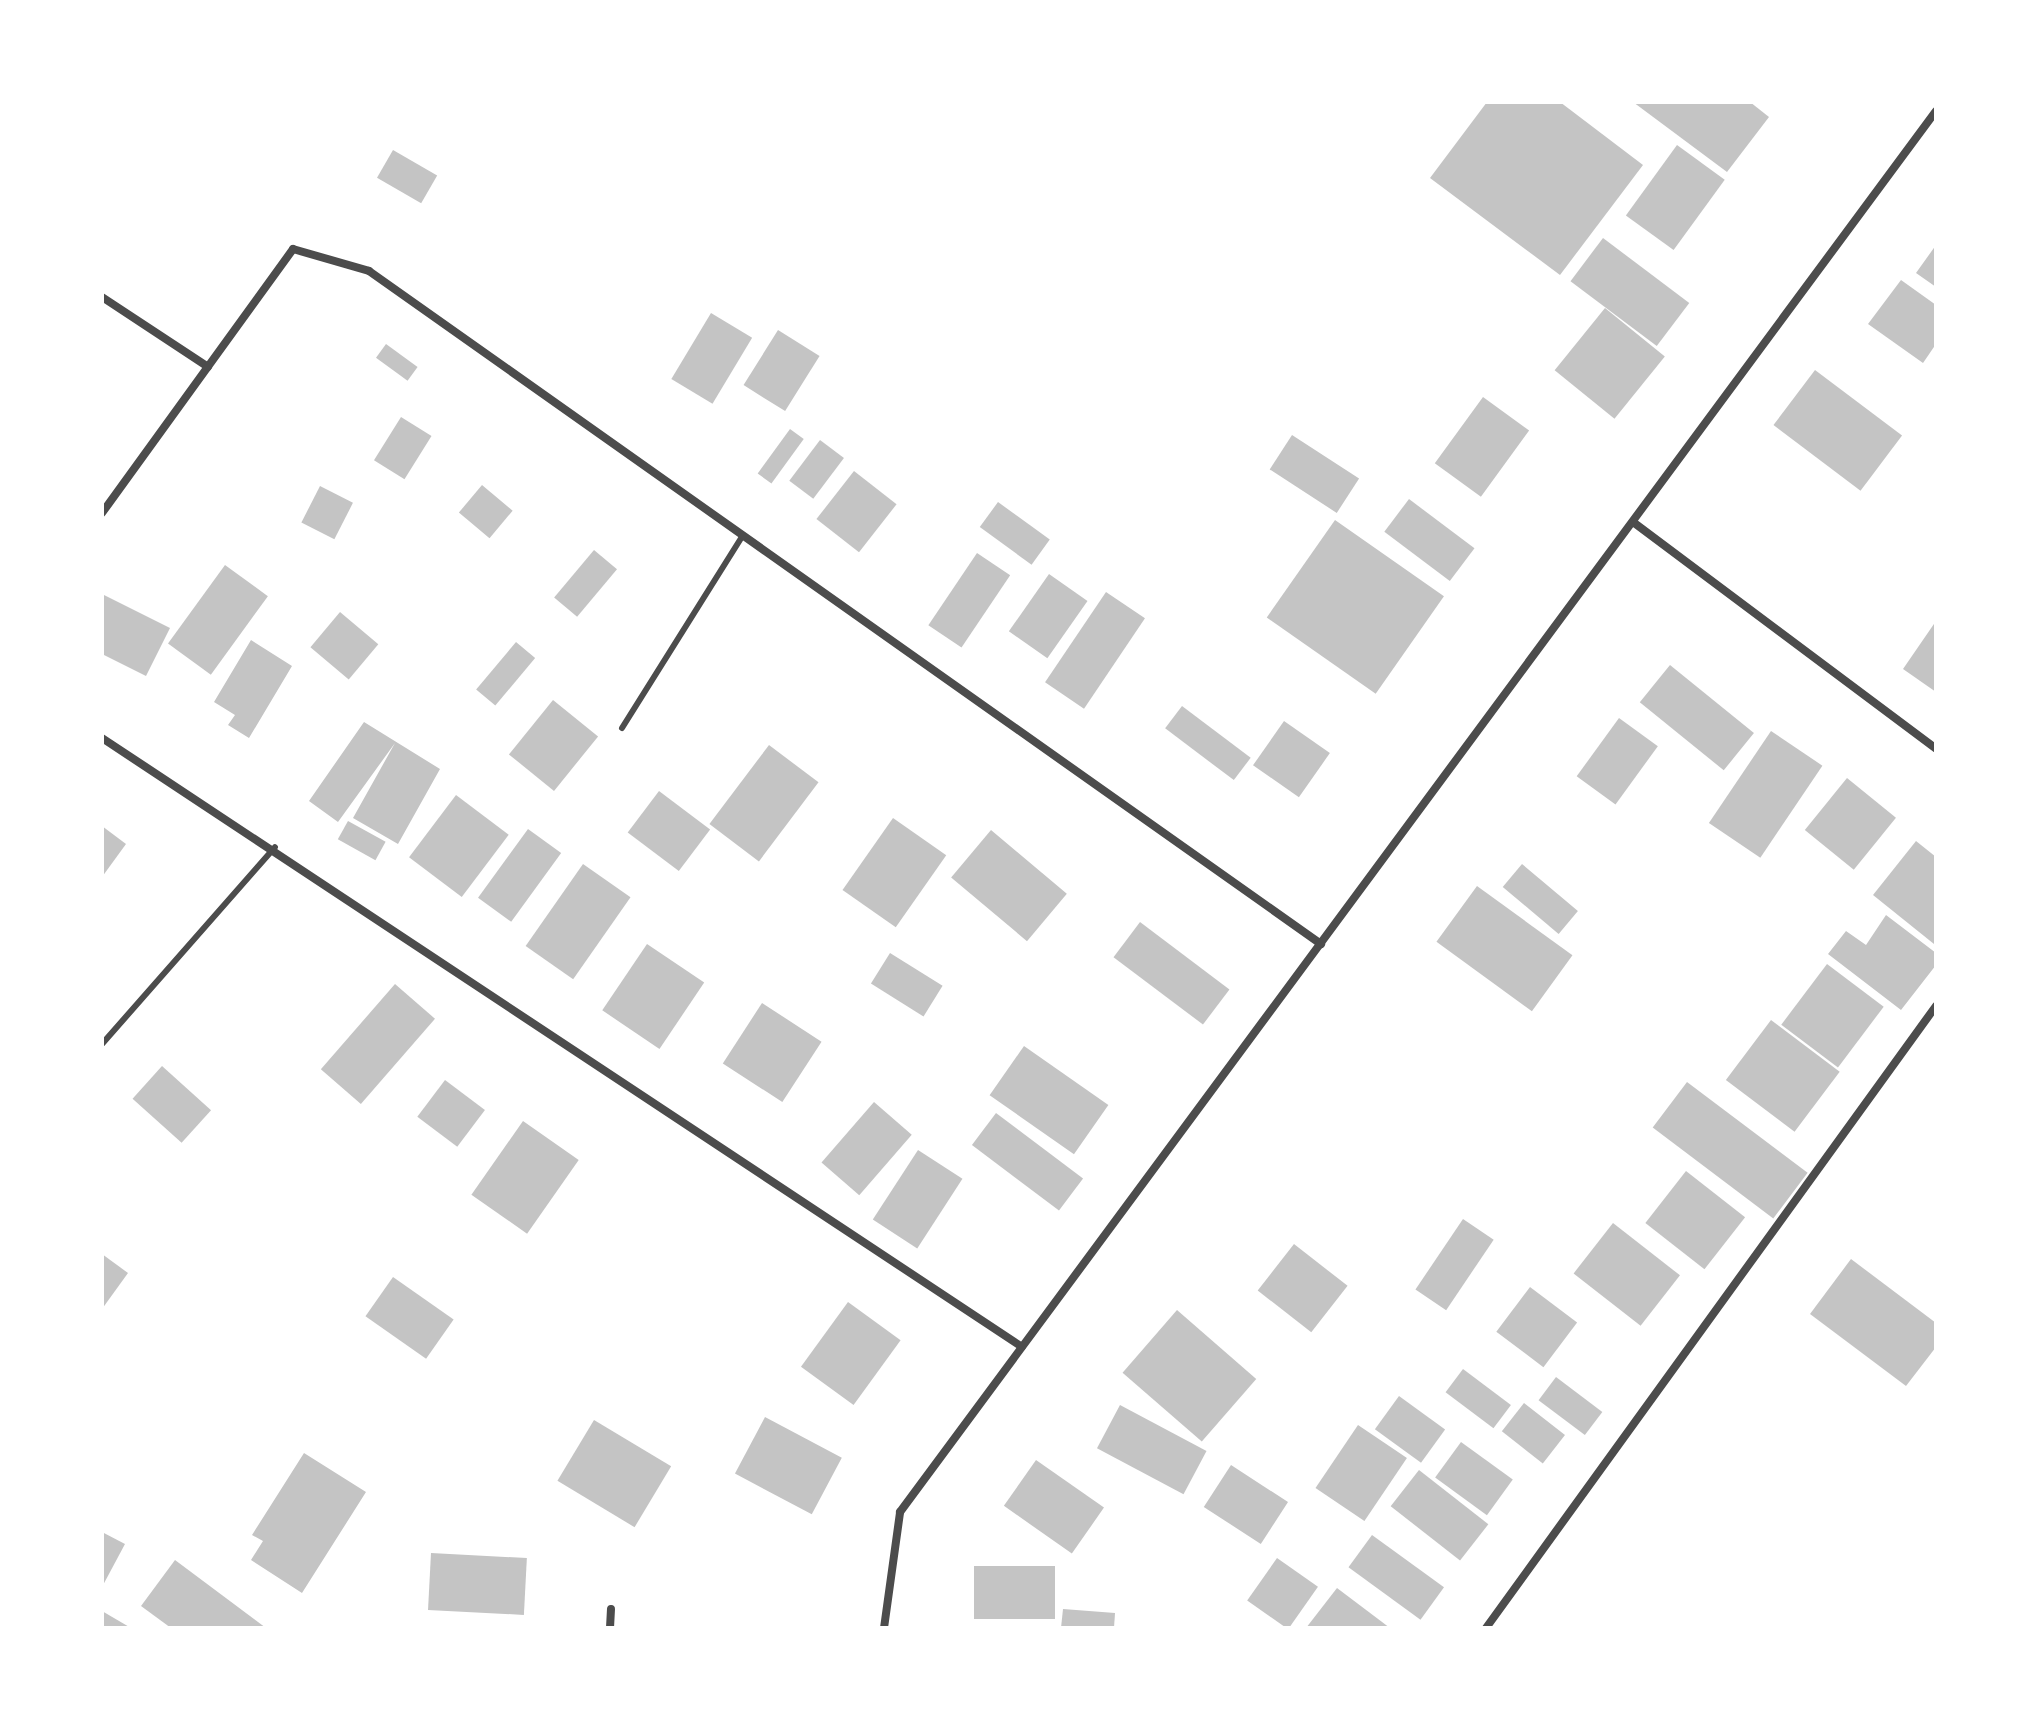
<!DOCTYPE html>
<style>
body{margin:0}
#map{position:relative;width:2038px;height:1730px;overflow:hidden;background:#fff;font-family:"PT Sans",sans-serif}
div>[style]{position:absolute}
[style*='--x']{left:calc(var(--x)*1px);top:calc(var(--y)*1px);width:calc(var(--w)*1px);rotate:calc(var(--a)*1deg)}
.building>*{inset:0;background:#c4c4c4;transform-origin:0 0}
.service>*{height:6px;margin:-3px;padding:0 3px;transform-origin:3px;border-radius:3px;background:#4c4c4c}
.minor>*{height:8px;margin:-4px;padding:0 4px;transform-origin:4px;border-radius:4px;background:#4c4c4c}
span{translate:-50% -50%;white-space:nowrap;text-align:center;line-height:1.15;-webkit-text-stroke:6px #fff;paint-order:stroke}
.frame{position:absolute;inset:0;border:104px solid #fff;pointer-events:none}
</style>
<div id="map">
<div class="building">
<i style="clip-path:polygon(1487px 102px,1560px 102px,1643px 165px,1560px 275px,1430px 178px)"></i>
<i style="clip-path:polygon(1633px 102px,1750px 102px,1769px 117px,1727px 172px)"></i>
<i style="left:1677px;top:145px;width:59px;height:87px;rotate:36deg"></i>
<i style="left:393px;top:150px;width:51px;height:32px;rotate:30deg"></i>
<i style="left:1603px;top:238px;width:108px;height:54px;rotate:37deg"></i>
<i style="clip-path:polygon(1936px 245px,1936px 287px,1916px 273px)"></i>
<i style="clip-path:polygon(1901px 280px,1936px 305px,1936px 344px,1923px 363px,1868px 324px)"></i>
<i style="left:1605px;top:308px;width:77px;height:80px;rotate:39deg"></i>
<i style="left:711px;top:313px;width:48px;height:77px;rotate:31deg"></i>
<i style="left:778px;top:330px;width:49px;height:65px;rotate:32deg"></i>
<i style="left:386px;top:344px;width:39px;height:17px;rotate:36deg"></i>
<i style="left:1815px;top:370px;width:109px;height:69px;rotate:37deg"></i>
<i style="left:1483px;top:397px;width:57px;height:82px;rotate:36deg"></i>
<i style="left:401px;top:417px;width:36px;height:51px;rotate:32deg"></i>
<i style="left:790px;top:429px;width:17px;height:55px;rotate:36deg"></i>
<i style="left:1292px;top:435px;width:80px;height:41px;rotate:33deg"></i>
<i style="left:820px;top:440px;width:30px;height:51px;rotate:37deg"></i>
<i style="left:854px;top:471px;width:54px;height:61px;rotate:38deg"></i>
<i style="left:482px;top:485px;width:40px;height:36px;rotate:40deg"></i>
<i style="left:320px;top:486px;width:37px;height:41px;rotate:27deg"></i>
<i style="left:1409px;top:499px;width:82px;height:41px;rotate:37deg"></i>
<i style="left:998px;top:502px;width:64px;height:31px;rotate:36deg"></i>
<i style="left:1335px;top:520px;width:133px;height:119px;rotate:35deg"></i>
<i style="left:594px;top:550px;width:30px;height:62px;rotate:40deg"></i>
<i style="left:977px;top:553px;width:40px;height:87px;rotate:34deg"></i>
<i style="left:225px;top:565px;width:53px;height:97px;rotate:36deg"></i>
<i style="left:1049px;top:574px;width:47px;height:70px;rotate:35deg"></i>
<i style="left:1106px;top:592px;width:47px;height:109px;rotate:34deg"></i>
<i style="clip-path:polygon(102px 594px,170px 628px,146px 676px,102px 654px)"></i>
<i style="left:340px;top:612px;width:50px;height:46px;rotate:40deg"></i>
<i style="clip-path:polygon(1936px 621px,1936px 692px,1903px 669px)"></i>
<i style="clip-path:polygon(251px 640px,292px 666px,249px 738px,228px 725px,235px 715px,214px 702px)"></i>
<i style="left:516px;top:642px;width:25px;height:62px;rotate:40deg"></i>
<i style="left:1670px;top:665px;width:108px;height:48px;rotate:39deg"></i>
<i style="left:553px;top:700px;width:58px;height:70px;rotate:39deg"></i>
<i style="left:1182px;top:706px;width:86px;height:28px;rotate:37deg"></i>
<i style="left:1619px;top:718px;width:48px;height:72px;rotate:36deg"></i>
<i style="left:1284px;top:721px;width:56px;height:54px;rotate:35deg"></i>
<i style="clip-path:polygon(364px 722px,440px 769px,398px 844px,353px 818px,395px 743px,338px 822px,309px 801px)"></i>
<i style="left:1771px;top:731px;width:62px;height:111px;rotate:34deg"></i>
<i style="left:769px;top:745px;width:62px;height:99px;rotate:37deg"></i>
<i style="left:1847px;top:778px;width:63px;height:67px;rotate:39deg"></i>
<i style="left:659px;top:791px;width:64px;height:52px;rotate:37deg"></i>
<i style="left:456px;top:795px;width:66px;height:78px;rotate:37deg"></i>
<i style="left:893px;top:818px;width:65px;height:88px;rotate:35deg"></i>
<i style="left:348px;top:821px;width:43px;height:21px;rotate:29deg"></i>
<i style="clip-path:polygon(102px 826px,126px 844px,102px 877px)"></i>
<i style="left:528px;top:829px;width:41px;height:85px;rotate:36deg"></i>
<i style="left:991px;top:830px;width:99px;height:62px;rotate:40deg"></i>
<i style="clip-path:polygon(1916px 841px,1936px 857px,1934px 944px,1873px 895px)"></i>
<i style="left:583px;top:864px;width:58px;height:100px;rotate:35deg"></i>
<i style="left:1522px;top:864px;width:73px;height:30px;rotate:40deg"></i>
<i style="left:1477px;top:886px;width:118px;height:69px;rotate:36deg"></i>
<i style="clip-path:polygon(1886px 915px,1936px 953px,1936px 965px,1901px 1010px,1828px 954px,1846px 931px,1866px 945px)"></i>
<i style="left:1140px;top:922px;width:112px;height:44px;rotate:37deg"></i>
<i style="left:647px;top:944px;width:69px;height:80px;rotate:34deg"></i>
<i style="left:890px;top:953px;width:62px;height:36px;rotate:32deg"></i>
<i style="left:1827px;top:964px;width:71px;height:76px;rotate:37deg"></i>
<i style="left:395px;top:984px;width:53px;height:113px;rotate:41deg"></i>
<i style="left:762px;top:1003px;width:71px;height:72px;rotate:33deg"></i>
<i style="left:1771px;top:1020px;width:86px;height:75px;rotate:37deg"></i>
<i style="left:1024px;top:1046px;width:103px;height:60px;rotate:35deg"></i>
<i style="left:162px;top:1066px;width:66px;height:44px;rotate:42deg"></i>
<i style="left:445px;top:1080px;width:50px;height:46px;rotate:37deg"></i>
<i style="left:1687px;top:1082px;width:151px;height:57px;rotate:37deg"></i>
<i style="left:874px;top:1102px;width:50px;height:80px;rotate:41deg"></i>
<i style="left:996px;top:1113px;width:109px;height:40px;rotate:37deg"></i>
<i style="left:523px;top:1121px;width:68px;height:90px;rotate:35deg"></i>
<i style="left:918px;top:1150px;width:53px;height:83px;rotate:33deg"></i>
<i style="left:1686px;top:1171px;width:75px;height:66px;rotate:38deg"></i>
<i style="left:1463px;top:1219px;width:37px;height:85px;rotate:34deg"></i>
<i style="left:1613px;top:1223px;width:85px;height:64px;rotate:38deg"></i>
<i style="left:1294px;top:1244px;width:68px;height:59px;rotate:38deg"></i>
<i style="clip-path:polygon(102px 1254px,128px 1273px,102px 1309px)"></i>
<i style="clip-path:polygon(1851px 1259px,1936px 1323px,1936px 1347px,1906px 1386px,1810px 1314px)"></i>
<i style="left:393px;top:1277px;width:74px;height:48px;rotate:35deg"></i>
<i style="left:1530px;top:1287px;width:59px;height:56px;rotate:37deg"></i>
<i style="left:848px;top:1302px;width:65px;height:80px;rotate:36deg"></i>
<i style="left:1177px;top:1310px;width:105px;height:83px;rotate:41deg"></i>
<i style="left:1463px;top:1369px;width:60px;height:29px;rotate:37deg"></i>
<i style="left:1556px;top:1377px;width:58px;height:29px;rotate:37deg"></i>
<i style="left:1399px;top:1396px;width:57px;height:41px;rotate:36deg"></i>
<i style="left:1524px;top:1403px;width:52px;height:36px;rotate:38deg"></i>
<i style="left:1120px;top:1405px;width:98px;height:49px;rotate:28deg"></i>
<i style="left:765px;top:1417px;width:87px;height:64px;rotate:28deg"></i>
<i style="left:594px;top:1420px;width:90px;height:71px;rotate:31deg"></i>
<i style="left:1358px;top:1425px;width:59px;height:76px;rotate:34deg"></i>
<i style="left:1461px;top:1442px;width:64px;height:44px;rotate:36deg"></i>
<i style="clip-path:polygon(304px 1453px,366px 1492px,302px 1593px,251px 1560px,263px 1541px,252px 1535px)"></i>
<i style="left:1036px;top:1460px;width:83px;height:56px;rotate:35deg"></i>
<i style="left:1231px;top:1465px;width:68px;height:50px;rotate:33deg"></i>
<i style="left:1419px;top:1470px;width:88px;height:46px;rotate:38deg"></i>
<i style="clip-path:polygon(102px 1532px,125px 1544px,102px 1587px)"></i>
<i style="left:1372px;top:1535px;width:89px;height:40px;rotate:36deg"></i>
<i style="left:431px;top:1553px;width:96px;height:57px;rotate:3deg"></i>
<i style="left:1277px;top:1558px;width:50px;height:52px;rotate:35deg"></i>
<i style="clip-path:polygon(175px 1560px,266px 1628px,171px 1628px,141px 1606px)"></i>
<i style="left:974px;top:1566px;width:81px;height:53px"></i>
<i style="clip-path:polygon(1337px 1588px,1390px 1628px,1306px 1628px)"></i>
<i style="clip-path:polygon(1063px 1609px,1115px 1613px,1114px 1628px,1061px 1628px)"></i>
<i style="clip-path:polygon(102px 1611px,131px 1628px,102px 1628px)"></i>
</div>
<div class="service">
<i style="--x:622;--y:728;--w:224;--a:-57.9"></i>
<i style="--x:102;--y:1044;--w:262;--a:-48.7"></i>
</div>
<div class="minor">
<i style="--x:102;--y:297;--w:127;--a:33.4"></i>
<i style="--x:102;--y:513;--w:326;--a:-54.1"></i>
<i style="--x:293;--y:249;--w:79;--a:16.1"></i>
<i style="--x:369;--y:271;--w:1166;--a:35.26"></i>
<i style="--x:1633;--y:522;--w:379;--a:36.8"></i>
<i style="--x:102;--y:738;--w:1103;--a:33.5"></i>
<i style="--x:610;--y:1628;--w:19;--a:-87"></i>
<i style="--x:884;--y:1628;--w:117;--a:-82.1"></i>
<i style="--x:900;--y:1512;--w:1742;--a:-53.52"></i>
<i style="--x:1486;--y:1628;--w:768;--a:-54.12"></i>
</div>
<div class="frame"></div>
</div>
